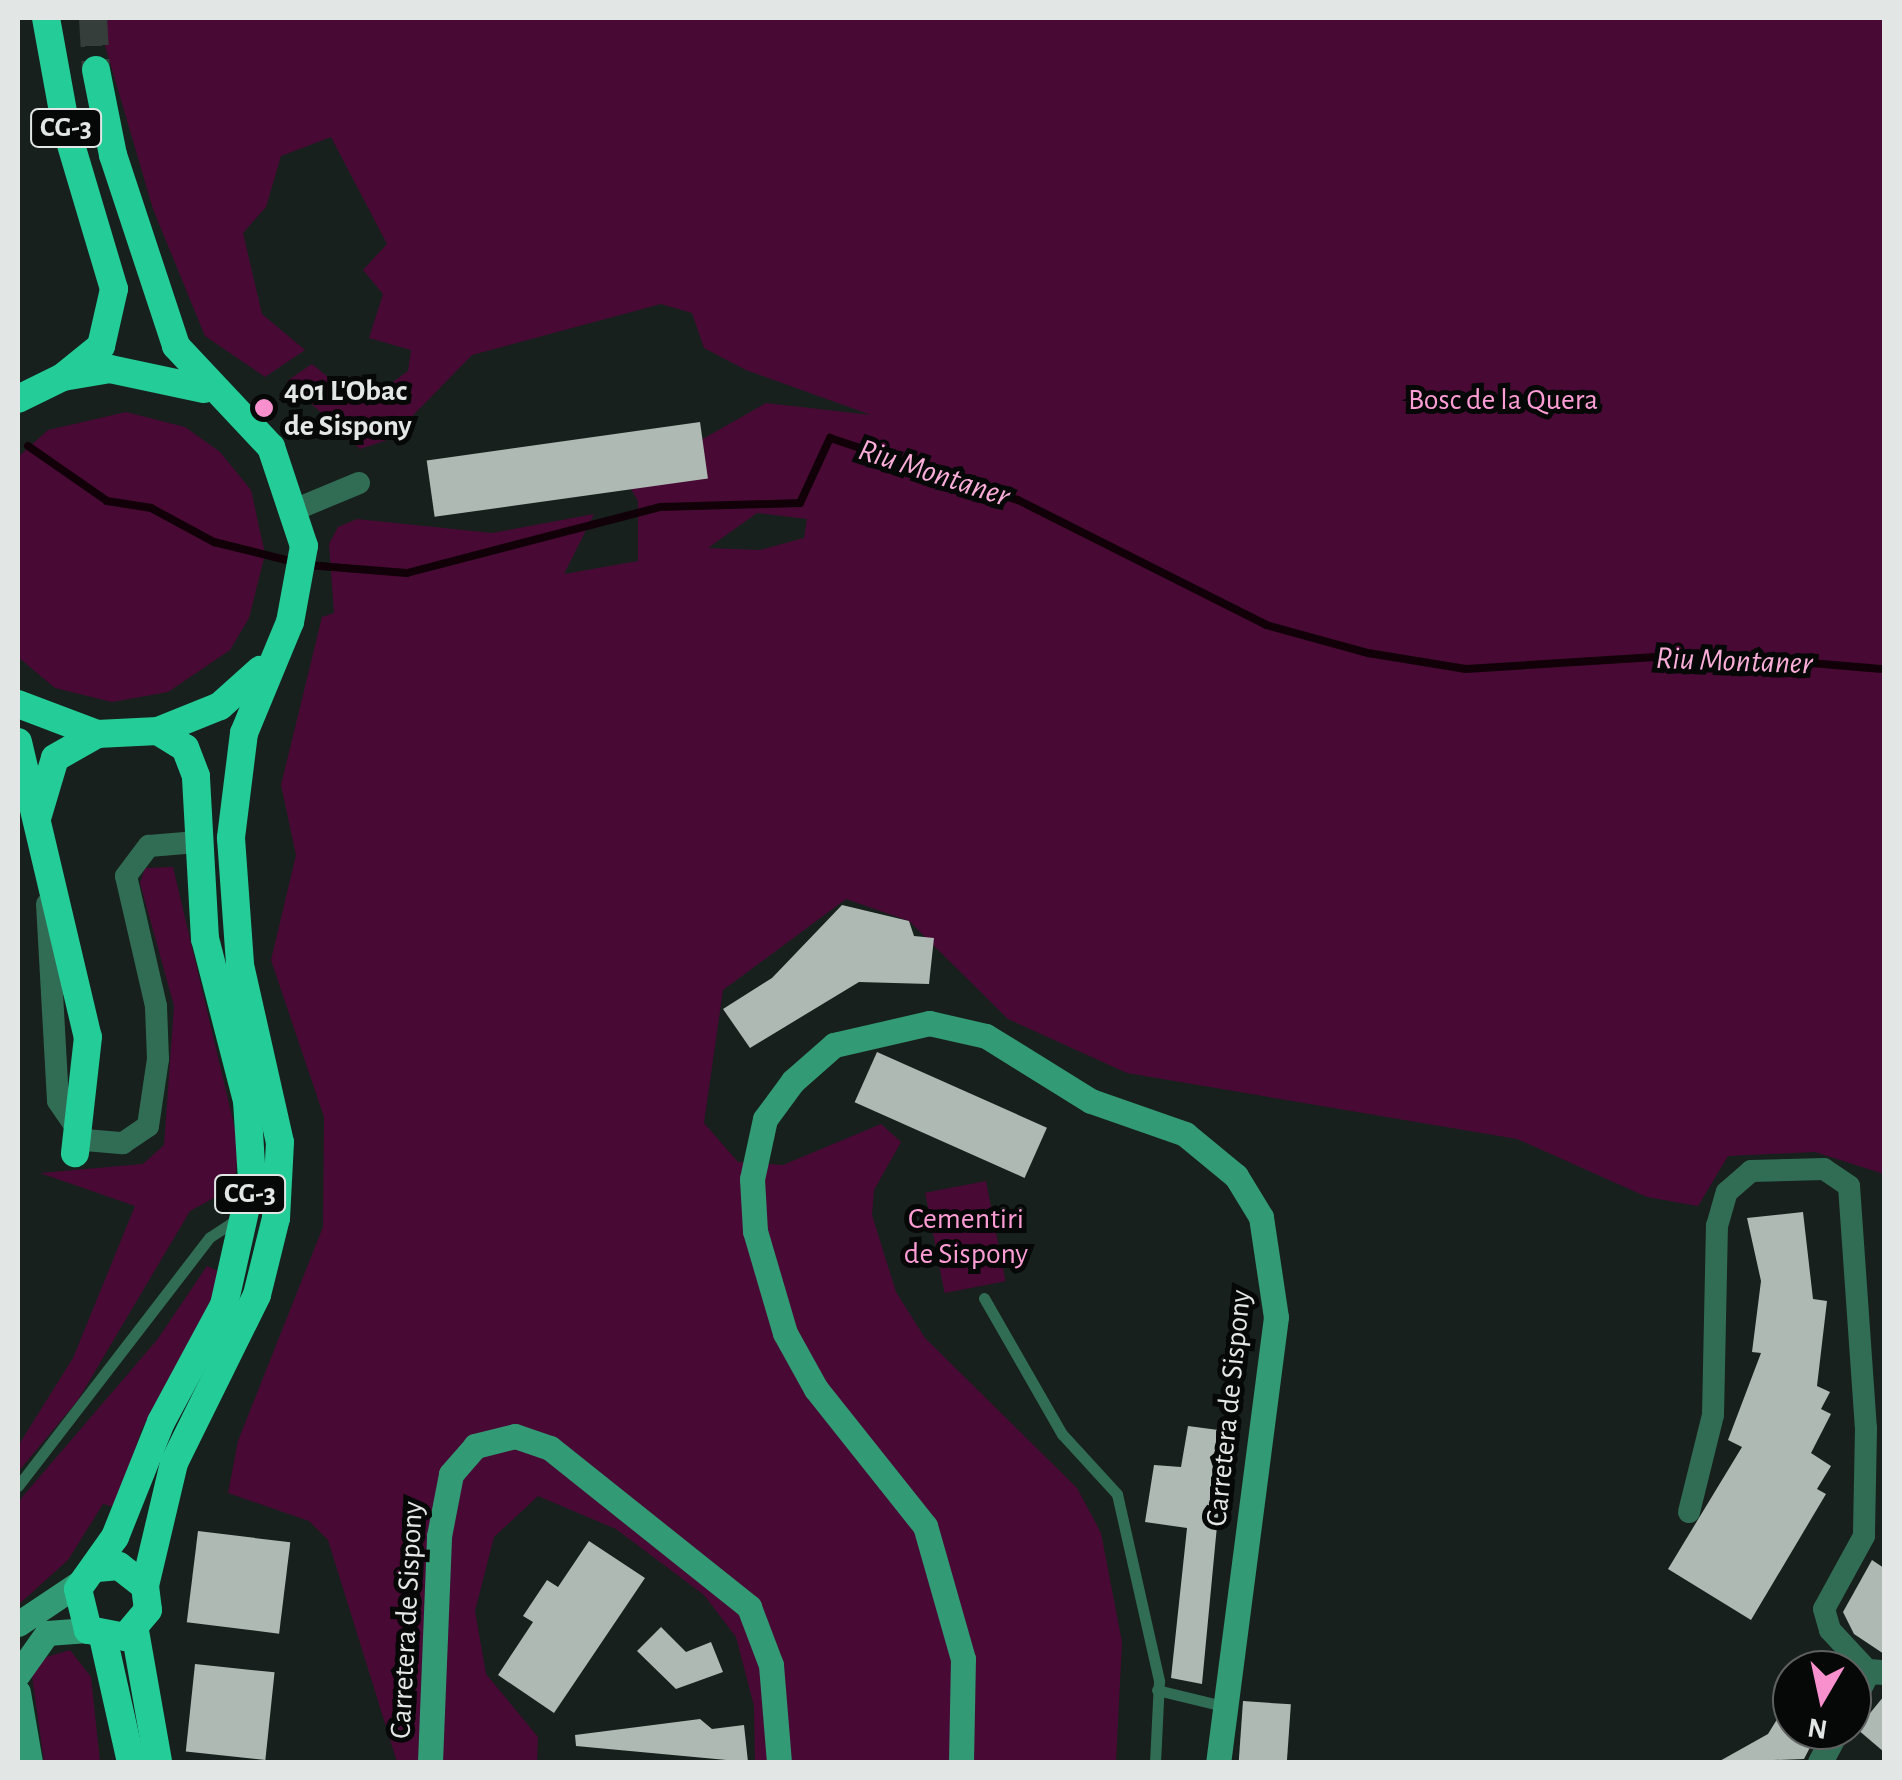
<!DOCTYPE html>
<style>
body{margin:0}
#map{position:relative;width:1902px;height:1780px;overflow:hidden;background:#17201c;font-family:"Alegreya Sans",sans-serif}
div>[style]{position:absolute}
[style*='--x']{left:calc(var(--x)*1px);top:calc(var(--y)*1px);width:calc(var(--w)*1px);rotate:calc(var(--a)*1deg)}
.green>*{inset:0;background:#480a34;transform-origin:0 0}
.stream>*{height:8px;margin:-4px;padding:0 4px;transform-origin:4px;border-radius:4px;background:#120009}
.building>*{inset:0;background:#aeb9b3;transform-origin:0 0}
.trunk-tunnel>*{height:28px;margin-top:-14px;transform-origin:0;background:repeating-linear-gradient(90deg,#353e3a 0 28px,transparent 0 42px)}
.service>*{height:11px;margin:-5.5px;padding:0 5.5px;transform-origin:5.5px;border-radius:5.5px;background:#316d55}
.minor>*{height:22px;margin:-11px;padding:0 11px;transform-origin:11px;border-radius:11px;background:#316d55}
.tertiary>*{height:25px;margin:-12.5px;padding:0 12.5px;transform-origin:12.5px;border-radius:12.5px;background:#316d55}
.secondary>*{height:25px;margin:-12.5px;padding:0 12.5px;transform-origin:12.5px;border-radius:12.5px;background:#329a74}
.trunk>*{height:28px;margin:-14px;padding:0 14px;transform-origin:14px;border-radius:14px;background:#24cd98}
.dots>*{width:28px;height:28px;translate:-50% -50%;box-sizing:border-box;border:5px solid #060807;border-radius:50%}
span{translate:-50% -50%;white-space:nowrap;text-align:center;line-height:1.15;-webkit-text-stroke:10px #060807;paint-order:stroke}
.shield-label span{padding:2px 8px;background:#060807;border:2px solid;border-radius:8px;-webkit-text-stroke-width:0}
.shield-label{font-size:28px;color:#e2e7e5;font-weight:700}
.poi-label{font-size:30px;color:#e2e7e5;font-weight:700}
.left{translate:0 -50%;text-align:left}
.park-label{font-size:30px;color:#fe9dd5}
.street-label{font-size:30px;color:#e2e7e5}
.water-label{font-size:32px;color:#fbadd9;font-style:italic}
.frame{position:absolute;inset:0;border:20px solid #e2e7e5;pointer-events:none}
.north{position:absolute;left:1772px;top:1650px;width:100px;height:100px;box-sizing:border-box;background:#060807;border:2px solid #5e6160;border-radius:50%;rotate:189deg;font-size:28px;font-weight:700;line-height:40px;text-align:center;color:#e2e7e5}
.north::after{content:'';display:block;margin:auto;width:35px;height:45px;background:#f790cd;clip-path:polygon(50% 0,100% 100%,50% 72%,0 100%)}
</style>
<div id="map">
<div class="green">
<i style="clip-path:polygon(evenodd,86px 18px,1884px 18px,1884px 1174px,1815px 1152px,1728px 1156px,1698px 1206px,1647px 1197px,1517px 1139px,1127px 1073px,1008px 1019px,909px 921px,846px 899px,723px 990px,704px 1123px,738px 1162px,783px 1165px,881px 1124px,901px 1142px,874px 1190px,872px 1215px,896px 1292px,925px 1338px,1077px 1488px,1101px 1533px,1122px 1642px,1116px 1762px,755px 1762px,754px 1706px,736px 1637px,704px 1595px,616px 1529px,538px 1496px,494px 1537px,475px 1611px,486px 1674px,538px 1737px,537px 1762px,397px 1762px,328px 1540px,309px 1521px,228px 1493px,238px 1441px,323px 1227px,324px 1117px,271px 960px,296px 855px,281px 785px,322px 617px,334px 613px,329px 544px,338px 527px,357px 519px,492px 533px,594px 514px,564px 574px,638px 561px,638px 501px,627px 482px,766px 403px,871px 415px,746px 370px,704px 348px,692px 313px,661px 304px,472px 355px,390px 439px,360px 449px,287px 381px,312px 364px,334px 382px,382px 390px,408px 371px,411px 350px,369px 338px,383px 294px,363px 270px,387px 244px,331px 137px,281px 156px,266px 207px,243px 233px,262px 314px,305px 350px,265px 377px,205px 336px,153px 209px,104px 42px,86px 18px,757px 513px,807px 519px,804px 538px,760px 550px,708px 548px,757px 513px)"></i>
<i style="clip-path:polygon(126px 412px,185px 427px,220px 452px,251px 490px,265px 554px,249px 618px,230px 650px,168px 692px,112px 702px,55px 688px,18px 657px,18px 457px,48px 430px)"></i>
<i style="clip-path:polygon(173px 867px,239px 1146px,234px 1187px,190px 1211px,78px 1400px,18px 1472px,18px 1446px,73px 1358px,135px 1206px,40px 1173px,143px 1164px,164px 1145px,174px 1006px,140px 883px,145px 868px)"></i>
<i style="left:986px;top:1181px;width:102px;height:62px;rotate:79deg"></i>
<i style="clip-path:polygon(207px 1266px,220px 1272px,210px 1302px,142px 1429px,115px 1507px,103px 1504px,68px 1560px,18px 1605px,18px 1502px,157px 1340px)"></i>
<i style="clip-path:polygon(70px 1650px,91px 1677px,100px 1762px,44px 1762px,32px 1676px,40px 1659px)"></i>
</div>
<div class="stream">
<i style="--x:28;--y:446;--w:96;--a:34.8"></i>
<i style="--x:107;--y:501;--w:45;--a:9"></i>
<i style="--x:151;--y:508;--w:72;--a:28.4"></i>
<i style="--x:214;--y:542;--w:82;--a:14"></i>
<i style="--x:307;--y:565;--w:100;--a:4.6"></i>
<i style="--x:407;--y:573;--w:262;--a:-14.6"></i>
<i style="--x:661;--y:507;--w:139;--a:-1.6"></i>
<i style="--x:800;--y:503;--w:72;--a:-65.2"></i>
<i style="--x:830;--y:438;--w:198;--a:18.3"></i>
<i style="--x:1018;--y:500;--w:278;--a:26.7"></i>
<i style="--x:1266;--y:625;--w:106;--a:15.4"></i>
<i style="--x:1368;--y:653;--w:99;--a:9.3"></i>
<i style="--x:1466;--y:669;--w:238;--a:-3.6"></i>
<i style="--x:1704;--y:654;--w:181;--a:4.8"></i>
</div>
<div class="building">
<i style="left:700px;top:422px;width:57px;height:276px;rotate:82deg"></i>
<i style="clip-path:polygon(842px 905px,909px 921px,914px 936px,934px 938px,929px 984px,859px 982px,750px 1048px,723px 1009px,772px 978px)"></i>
<i style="left:877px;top:1052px;width:186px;height:55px;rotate:24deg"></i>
<i style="clip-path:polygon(1803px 1212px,1813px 1299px,1827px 1301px,1817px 1386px,1830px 1392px,1821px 1409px,1831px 1414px,1811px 1453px,1831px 1466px,1817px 1489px,1826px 1494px,1751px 1620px,1668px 1569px,1742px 1447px,1728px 1440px,1761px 1353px,1752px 1352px,1761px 1281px,1747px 1218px)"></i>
<i style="clip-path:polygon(1188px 1426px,1226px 1431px,1202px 1684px,1171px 1678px,1187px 1528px,1145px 1522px,1154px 1465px,1181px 1467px)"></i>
<i style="left:198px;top:1531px;width:93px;height:92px;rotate:7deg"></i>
<i style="clip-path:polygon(589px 1541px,645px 1578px,554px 1713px,498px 1675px,533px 1622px,523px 1616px,547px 1580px,558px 1587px)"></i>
<i style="clip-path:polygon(1872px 1560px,1884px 1568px,1884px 1654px,1854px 1634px,1843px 1612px)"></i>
<i style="clip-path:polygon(661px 1627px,686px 1652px,711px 1642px,723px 1672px,676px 1689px,637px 1651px)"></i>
<i style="left:195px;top:1664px;width:80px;height:88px;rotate:6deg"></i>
<i style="clip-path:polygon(1792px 1695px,1792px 1730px,1819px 1730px,1804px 1759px,1718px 1762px,1768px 1734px)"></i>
<i style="clip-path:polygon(1884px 1696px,1884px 1752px,1857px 1729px)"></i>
<i style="left:1243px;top:1701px;width:48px;height:61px;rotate:4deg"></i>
<i style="clip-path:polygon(700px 1719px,712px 1729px,744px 1725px,748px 1762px,576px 1746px,575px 1735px)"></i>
</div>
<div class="trunk-tunnel">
<i style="--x:93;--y:18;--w:52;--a:86.7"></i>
</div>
<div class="service">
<i style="--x:984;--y:1298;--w:157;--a:60.2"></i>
<i style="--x:1062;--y:1434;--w:81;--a:47.5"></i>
<i style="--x:1117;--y:1494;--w:192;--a:77.3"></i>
<i style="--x:1159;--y:1681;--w:81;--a:92.8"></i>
<i style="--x:18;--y:1486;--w:314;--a:-52.4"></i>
<i style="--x:210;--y:1237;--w:35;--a:-33"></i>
<i style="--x:1157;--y:1690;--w:68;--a:13.6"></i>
</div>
<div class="minor">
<i style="--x:299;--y:508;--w:65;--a:-22.6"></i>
<i style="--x:47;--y:904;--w:197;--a:86.8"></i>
<i style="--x:58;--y:1101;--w:47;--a:55.3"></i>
<i style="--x:85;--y:1140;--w:38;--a:5"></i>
<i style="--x:123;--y:1143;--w:30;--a:-34"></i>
<i style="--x:148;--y:1126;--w:68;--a:-81.5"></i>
<i style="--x:158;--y:1059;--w:53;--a:-92.2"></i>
<i style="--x:156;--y:1006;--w:133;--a:-103"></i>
<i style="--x:126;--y:876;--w:38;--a:-53"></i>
<i style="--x:149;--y:846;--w:48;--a:-4.8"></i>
<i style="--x:1689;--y:1512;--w:100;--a:-76.1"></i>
<i style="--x:1713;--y:1415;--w:189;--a:-88.8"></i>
<i style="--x:1717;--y:1226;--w:35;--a:-74"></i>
<i style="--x:1727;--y:1192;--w:32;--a:-41"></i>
<i style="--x:1751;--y:1171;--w:73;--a:-1.6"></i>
<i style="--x:1824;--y:1169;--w:30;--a:34"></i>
<i style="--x:1849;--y:1186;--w:243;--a:86"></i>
<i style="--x:1866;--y:1428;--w:108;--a:91.1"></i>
<i style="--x:1864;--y:1536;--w:83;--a:118.7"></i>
<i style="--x:1824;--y:1609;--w:22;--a:74"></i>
<i style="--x:1830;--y:1630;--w:56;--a:47.2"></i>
</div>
<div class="tertiary">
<i style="--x:1852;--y:1701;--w:34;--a:-62"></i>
<i style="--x:1868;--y:1671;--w:16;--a:4"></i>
<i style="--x:1820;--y:1762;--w:36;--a:-62"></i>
</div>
<div class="secondary">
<i style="--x:18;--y:1624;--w:77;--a:-33.9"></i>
<i style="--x:18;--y:1674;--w:50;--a:-54.7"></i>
<i style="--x:47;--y:1633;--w:41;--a:-4.2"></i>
<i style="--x:18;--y:1692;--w:71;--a:80.3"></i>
<i style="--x:430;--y:1762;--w:226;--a:-87.7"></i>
<i style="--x:439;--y:1536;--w:63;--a:-79"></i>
<i style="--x:451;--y:1474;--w:37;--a:-49"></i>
<i style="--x:475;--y:1446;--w:41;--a:-14"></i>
<i style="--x:515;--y:1436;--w:37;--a:19"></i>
<i style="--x:550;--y:1448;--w:255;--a:38.6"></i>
<i style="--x:749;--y:1607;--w:62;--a:69.2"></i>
<i style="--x:771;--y:1665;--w:97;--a:85.3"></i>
<i style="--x:961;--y:1762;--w:103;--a:-88.9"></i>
<i style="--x:963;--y:1659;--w:138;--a:-105.9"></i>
<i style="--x:925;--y:1526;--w:175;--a:-128.5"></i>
<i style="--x:816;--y:1389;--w:64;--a:-119"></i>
<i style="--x:785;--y:1333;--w:106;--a:-106.4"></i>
<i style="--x:755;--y:1231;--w:52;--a:-93.3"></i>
<i style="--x:752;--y:1179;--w:61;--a:-77.8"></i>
<i style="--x:765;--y:1119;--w:47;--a:-53.6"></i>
<i style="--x:793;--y:1081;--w:55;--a:-41.3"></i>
<i style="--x:834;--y:1045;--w:98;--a:-13"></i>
<i style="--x:929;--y:1023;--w:58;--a:12.8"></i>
<i style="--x:986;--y:1036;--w:123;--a:31.8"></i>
<i style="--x:1091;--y:1101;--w:100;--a:19.3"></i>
<i style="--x:1185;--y:1134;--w:66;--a:39.5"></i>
<i style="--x:1236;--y:1176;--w:48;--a:58.6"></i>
<i style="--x:1261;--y:1217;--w:101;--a:81.5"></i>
<i style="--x:1276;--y:1317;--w:449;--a:97.4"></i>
</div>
<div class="trunk">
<i style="--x:46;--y:18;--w:112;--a:79.7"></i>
<i style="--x:66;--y:128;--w:168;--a:73.4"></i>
<i style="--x:114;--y:289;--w:58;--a:102.8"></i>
<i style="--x:101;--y:346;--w:49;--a:140.8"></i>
<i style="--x:96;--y:70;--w:87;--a:78.7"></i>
<i style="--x:113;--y:155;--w:201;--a:71.7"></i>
<i style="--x:176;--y:346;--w:139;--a:46.8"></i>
<i style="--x:271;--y:447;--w:104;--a:71.6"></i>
<i style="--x:304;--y:546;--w:77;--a:100.4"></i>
<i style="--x:290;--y:622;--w:120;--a:112.5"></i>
<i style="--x:244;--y:733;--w:106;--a:97.1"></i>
<i style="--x:231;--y:838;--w:127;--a:85.9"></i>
<i style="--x:240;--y:965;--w:181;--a:77.3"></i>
<i style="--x:280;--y:1142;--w:76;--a:93"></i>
<i style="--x:276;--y:1218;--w:79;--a:103.9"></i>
<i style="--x:257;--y:1295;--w:187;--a:116.3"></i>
<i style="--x:174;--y:1463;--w:126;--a:103.3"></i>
<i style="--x:18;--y:399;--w:50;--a:-26.1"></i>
<i style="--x:63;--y:377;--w:48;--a:-9.7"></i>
<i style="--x:110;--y:369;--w:96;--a:12"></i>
<i style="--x:18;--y:704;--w:85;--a:20.8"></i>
<i style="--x:97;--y:734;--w:61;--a:-2.8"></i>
<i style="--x:158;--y:731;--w:67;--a:-22"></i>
<i style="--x:220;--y:706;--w:54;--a:-42"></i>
<i style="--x:18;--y:742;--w:303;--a:76.7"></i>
<i style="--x:88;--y:1037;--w:117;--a:96.4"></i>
<i style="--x:38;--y:815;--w:59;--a:-73.4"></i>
<i style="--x:55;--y:758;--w:48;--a:-29.7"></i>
<i style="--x:97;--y:1568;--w:22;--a:-5"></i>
<i style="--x:119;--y:1566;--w:33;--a:38"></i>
<i style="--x:145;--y:1586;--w:24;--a:83"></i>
<i style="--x:148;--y:1610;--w:35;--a:130"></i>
<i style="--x:125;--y:1637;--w:38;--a:-169"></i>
<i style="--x:88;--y:1630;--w:42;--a:-103.7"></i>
<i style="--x:78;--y:1589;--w:64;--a:-54.6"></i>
<i style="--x:115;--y:1537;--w:124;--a:-68.2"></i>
<i style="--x:161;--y:1422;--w:133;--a:-61.7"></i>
<i style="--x:224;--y:1305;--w:128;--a:-77.4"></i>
<i style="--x:252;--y:1180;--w:79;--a:-93.6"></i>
<i style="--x:247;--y:1101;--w:167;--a:-104.5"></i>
<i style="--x:205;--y:939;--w:163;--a:-93.2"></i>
<i style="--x:196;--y:776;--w:30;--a:-111"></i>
<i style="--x:185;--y:748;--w:32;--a:-148"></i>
<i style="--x:135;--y:1631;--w:133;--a:80"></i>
<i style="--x:103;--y:1637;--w:128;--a:77.4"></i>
</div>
<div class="dots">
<i style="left:264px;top:408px;background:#f790cd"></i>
</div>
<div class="shield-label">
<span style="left:66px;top:128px">CG-3</span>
<span style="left:250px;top:1194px">CG-3</span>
</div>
<div class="poi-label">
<span class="left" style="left:284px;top:408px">401 L'Obac<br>de Sispony</span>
</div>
<div class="park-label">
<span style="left:1503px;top:400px">Bosc de la Quera</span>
<span style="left:966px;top:1236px">Cementiri<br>de Sispony</span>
</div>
<div class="street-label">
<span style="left:1229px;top:1408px;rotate:-84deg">Carretera de Sispony</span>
<span style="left:407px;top:1620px;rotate:-87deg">Carretera de Sispony</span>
</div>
<div class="water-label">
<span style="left:934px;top:473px;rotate:18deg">Riu Montaner</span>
<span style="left:1734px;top:661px;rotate:2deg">Riu Montaner</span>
</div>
<div class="frame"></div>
<div class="north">N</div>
</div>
